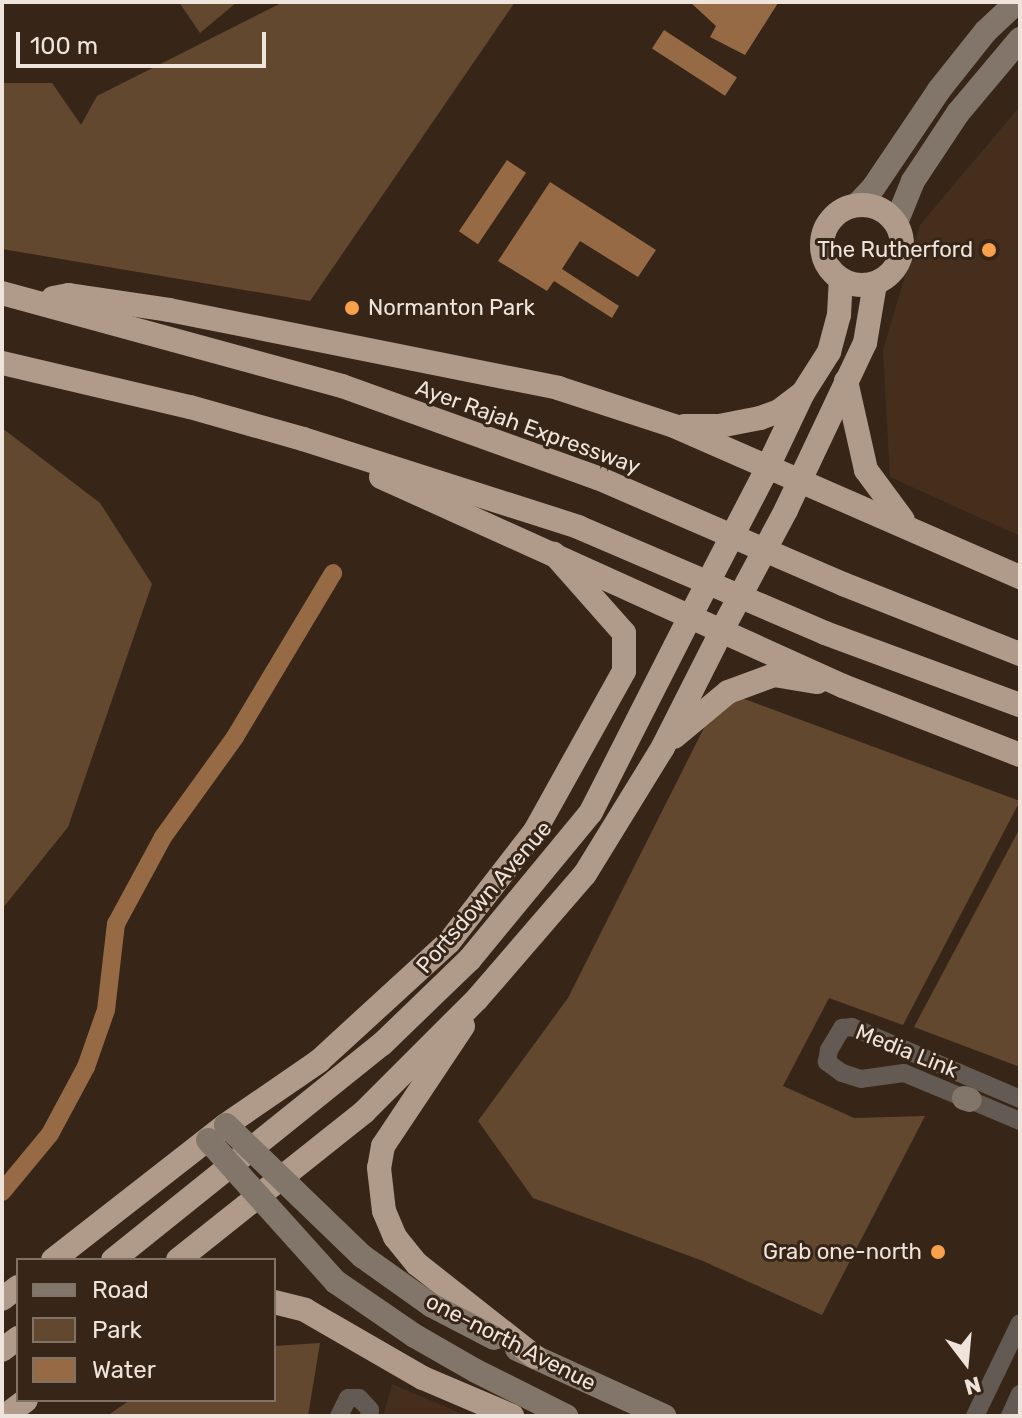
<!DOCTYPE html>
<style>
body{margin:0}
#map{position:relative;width:1022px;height:1418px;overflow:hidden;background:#372618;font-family:Rubik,sans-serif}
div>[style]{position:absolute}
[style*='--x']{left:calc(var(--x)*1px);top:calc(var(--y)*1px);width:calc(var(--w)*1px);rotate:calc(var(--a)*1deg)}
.built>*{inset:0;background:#452f1c}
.green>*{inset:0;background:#634830}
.water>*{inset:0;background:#966a44;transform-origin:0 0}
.canal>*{height:18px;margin:-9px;padding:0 9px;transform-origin:9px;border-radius:9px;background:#966a44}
.street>*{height:18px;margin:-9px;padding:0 9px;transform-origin:9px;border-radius:9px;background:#635a53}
.secondary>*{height:24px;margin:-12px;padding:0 12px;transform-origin:12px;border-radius:12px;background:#82756a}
.highway>*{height:24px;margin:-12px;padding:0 12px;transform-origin:12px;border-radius:12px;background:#b09b8a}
.highway>.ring{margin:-12px;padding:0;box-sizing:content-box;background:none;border:24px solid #b09b8a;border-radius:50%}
.secondary-bridge>*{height:24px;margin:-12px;padding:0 12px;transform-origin:12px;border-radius:12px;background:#82756a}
.highway-bridge>*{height:24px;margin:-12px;padding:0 12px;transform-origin:12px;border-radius:12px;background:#b09b8a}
.dots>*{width:22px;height:22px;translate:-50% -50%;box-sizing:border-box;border:4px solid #372618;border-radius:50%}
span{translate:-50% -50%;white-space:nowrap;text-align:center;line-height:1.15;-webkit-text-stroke:6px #372618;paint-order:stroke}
.poi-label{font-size:22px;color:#efe4db}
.right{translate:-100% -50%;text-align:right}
.left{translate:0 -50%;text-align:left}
.street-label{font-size:22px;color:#efe4db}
.frame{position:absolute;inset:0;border:4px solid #efe4db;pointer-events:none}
.legend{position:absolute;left:16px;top:1258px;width:260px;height:144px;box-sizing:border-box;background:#372618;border:2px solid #817266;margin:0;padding:10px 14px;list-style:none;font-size:24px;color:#efe4db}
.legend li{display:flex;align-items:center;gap:16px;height:40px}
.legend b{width:40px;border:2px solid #817266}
.north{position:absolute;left:926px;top:1322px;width:80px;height:80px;-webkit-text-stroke:6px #372618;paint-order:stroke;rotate:164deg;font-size:22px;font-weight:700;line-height:32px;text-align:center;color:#efe4db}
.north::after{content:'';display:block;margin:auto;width:28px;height:36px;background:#efe4db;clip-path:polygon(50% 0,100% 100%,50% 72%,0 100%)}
.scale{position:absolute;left:16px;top:32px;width:250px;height:36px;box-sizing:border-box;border:4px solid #efe4db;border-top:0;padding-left:10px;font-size:24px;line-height:28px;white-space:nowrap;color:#efe4db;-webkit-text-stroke:6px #372618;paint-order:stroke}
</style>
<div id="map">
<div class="built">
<i style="clip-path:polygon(1020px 106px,1020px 536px,890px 477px,883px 350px,920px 225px)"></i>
<i style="clip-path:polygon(392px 1384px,467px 1416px,383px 1416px)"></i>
</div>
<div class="green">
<i style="clip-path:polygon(179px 2px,237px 2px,200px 33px)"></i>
<i style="clip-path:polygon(283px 2px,515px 2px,310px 301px,2px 249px,2px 83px,52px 83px,81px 125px,97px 96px)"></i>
<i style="clip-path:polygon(2px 428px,100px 503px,152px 584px,68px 827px,2px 909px)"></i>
<i style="clip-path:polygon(739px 697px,1020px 801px,903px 1025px,829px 998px,783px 1086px,854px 1118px,925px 1116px,822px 1315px,703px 1261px,533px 1198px,478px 1121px,568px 998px,709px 718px)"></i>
<i style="clip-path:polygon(1020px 828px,1020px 1067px,914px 1027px)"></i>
<i style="clip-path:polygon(320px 1343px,308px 1416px,107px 1416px,130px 1400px,274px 1400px,274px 1346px)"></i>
</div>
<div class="water">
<i style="clip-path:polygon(690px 2px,775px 2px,778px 3px,745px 55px,710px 37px,716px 26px)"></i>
<i style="left:664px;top:30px;width:87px;height:22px;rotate:33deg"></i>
<i style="left:507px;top:160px;width:23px;height:86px;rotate:34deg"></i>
<i style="clip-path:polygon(550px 182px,656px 250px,638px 277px,580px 241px,562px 269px,619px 306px,612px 318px,554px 281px,547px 291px,498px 261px)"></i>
</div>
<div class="canal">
<i style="--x:2;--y:1192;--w:75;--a:-50.4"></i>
<i style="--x:50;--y:1134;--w:76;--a:-61.8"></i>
<i style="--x:86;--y:1067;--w:60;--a:-70.7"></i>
<i style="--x:106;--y:1010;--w:87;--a:-83.4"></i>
<i style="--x:116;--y:924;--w:99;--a:-61.6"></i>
<i style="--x:163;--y:837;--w:123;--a:-54.2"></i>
<i style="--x:235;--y:737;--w:191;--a:-59.1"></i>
</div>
<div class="street">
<i style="--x:964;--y:1098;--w:65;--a:-157.4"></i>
<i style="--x:904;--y:1073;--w:43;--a:172.1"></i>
<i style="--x:861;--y:1079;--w:20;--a:-162"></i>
<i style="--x:842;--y:1073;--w:19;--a:-144"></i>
<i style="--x:827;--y:1062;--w:12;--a:-81"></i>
<i style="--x:829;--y:1050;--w:26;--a:-59"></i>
<i style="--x:842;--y:1028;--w:10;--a:-6"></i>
<i style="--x:852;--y:1027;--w:183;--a:23.2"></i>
<i style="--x:970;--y:1100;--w:54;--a:22.8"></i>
<i style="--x:339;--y:1416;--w:20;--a:-63"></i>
<i style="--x:348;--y:1398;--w:11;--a:0"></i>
<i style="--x:359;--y:1398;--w:16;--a:47"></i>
<i style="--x:370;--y:1410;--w:6;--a:99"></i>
<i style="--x:975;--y:1416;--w:103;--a:-64.2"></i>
<i style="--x:1010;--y:1416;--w:24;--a:-66"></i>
</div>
<div class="secondary">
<i style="--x:857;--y:205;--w:23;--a:-47"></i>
<i style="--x:873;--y:188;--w:118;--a:-56"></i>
<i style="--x:939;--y:90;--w:75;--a:-51.5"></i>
<i style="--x:986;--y:31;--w:42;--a:-43.1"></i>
<i style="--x:896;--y:223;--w:45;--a:-68"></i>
<i style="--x:913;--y:181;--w:82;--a:-56.5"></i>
<i style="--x:958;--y:113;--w:97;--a:-50"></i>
<i style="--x:964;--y:1098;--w:6;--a:18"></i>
<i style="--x:517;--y:1349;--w:162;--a:24.5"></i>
<i style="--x:476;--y:1371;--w:101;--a:26.6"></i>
</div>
<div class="highway">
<i class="ring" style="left:822px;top:205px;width:56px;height:56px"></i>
<i style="--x:2;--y:293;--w:352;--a:15.3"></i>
<i style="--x:342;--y:386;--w:272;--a:19.8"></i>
<i style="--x:598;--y:478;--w:267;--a:23.4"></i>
<i style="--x:843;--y:584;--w:190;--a:21.6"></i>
<i style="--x:53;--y:298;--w:16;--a:-11"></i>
<i style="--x:69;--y:295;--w:101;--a:8.5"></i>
<i style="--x:169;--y:310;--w:397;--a:11.3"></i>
<i style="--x:558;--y:388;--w:122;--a:18.1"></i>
<i style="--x:674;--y:426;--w:378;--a:23.6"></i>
<i style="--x:2;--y:363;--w:193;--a:13.2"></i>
<i style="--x:190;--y:407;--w:117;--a:15.8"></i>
<i style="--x:303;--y:439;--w:289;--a:17.7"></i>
<i style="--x:578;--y:527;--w:269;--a:23.2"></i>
<i style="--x:825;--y:633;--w:208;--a:20.3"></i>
<i style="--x:846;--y:381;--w:91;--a:77.3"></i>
<i style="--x:866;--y:470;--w:62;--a:53.5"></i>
<i style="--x:684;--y:426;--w:35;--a:0"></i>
<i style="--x:719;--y:426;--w:42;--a:-11"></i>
<i style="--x:760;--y:418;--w:20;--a:-20"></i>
<i style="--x:779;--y:411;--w:30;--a:-37"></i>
<i style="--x:764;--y:475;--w:91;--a:-64.6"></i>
<i style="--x:803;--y:393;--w:49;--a:-57.6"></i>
<i style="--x:829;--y:352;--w:38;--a:-75"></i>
<i style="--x:839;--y:315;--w:35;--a:-87"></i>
<i style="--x:381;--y:477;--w:507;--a:24.34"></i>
<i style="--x:843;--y:686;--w:190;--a:21.3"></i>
<i style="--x:786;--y:510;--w:185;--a:-64.7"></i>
<i style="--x:865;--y:343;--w:60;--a:-80.4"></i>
<i style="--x:674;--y:737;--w:70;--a:-39.8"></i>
<i style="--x:728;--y:692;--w:49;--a:-20.3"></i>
<i style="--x:774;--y:675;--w:44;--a:9.2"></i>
<i style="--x:463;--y:1026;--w:144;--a:123.7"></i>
<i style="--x:383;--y:1146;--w:22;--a:100"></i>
<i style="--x:379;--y:1168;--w:43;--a:83.4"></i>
<i style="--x:384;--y:1211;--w:28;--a:67"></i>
<i style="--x:395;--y:1237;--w:35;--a:51"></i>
<i style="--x:417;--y:1264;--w:150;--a:38.2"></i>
<i style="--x:53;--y:1260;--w:219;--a:-38"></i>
<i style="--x:226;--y:1125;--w:113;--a:-34.5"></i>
<i style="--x:319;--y:1061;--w:176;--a:-42.5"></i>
<i style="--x:449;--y:942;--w:140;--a:-52.2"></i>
<i style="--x:535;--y:831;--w:183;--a:-60.9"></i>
<i style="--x:624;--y:671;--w:38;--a:-90"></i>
<i style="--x:624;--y:633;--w:106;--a:-131.5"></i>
<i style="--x:113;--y:1260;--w:345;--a:-38.8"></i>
<i style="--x:382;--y:1044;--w:122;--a:-44"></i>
<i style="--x:470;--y:959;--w:190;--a:-50.5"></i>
<i style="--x:591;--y:812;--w:219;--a:-63.1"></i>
<i style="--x:178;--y:1260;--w:238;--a:-38.5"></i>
<i style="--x:364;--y:1112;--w:160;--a:-45"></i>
<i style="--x:477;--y:999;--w:165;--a:-49.2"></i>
<i style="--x:585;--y:874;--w:149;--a:-58.4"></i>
<i style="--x:663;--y:747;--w:131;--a:-63.2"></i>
<i style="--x:2;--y:1299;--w:20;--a:-37"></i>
<i style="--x:274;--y:1302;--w:32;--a:14"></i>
<i style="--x:305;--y:1310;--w:136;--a:30"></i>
<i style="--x:423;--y:1378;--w:97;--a:23.1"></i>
<i style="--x:2;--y:1350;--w:20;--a:-37"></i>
<i style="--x:5;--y:1416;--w:26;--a:-37"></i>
</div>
<div class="secondary-bridge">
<i style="--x:226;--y:1125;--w:189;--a:43.9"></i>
<i style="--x:362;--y:1256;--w:85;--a:35.4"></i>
<i style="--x:431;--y:1305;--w:71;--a:27.6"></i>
<i style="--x:208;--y:1140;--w:191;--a:48"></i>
<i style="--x:336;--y:1282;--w:96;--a:34.4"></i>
<i style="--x:415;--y:1336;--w:70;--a:29.8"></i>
</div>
<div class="highway-bridge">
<i style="--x:690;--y:617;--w:160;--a:-62.5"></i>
<i style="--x:722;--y:630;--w:136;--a:-61.9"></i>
</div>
<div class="dots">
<i style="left:989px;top:250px;background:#f9a04c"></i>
<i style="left:352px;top:308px;background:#f9a04c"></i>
<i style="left:938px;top:1252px;background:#f9a04c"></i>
</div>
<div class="poi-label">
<span class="right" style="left:973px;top:250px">The Rutherford</span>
<span class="left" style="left:368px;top:308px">Normanton Park</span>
<span class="right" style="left:922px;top:1252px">Grab one-north</span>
</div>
<div class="street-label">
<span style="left:528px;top:427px;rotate:20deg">Ayer Rajah Expressway</span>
<span style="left:484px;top:897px;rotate:-49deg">Portsdown Avenue</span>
<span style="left:907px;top:1051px;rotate:22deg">Media Link</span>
<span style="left:511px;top:1342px;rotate:27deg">one-north Avenue</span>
</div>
<div class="frame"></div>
<ul class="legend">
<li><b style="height:10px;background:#82756a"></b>Road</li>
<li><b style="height:22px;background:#634830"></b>Park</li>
<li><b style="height:22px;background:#966a44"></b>Water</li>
</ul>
<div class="north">N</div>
<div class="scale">100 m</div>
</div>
